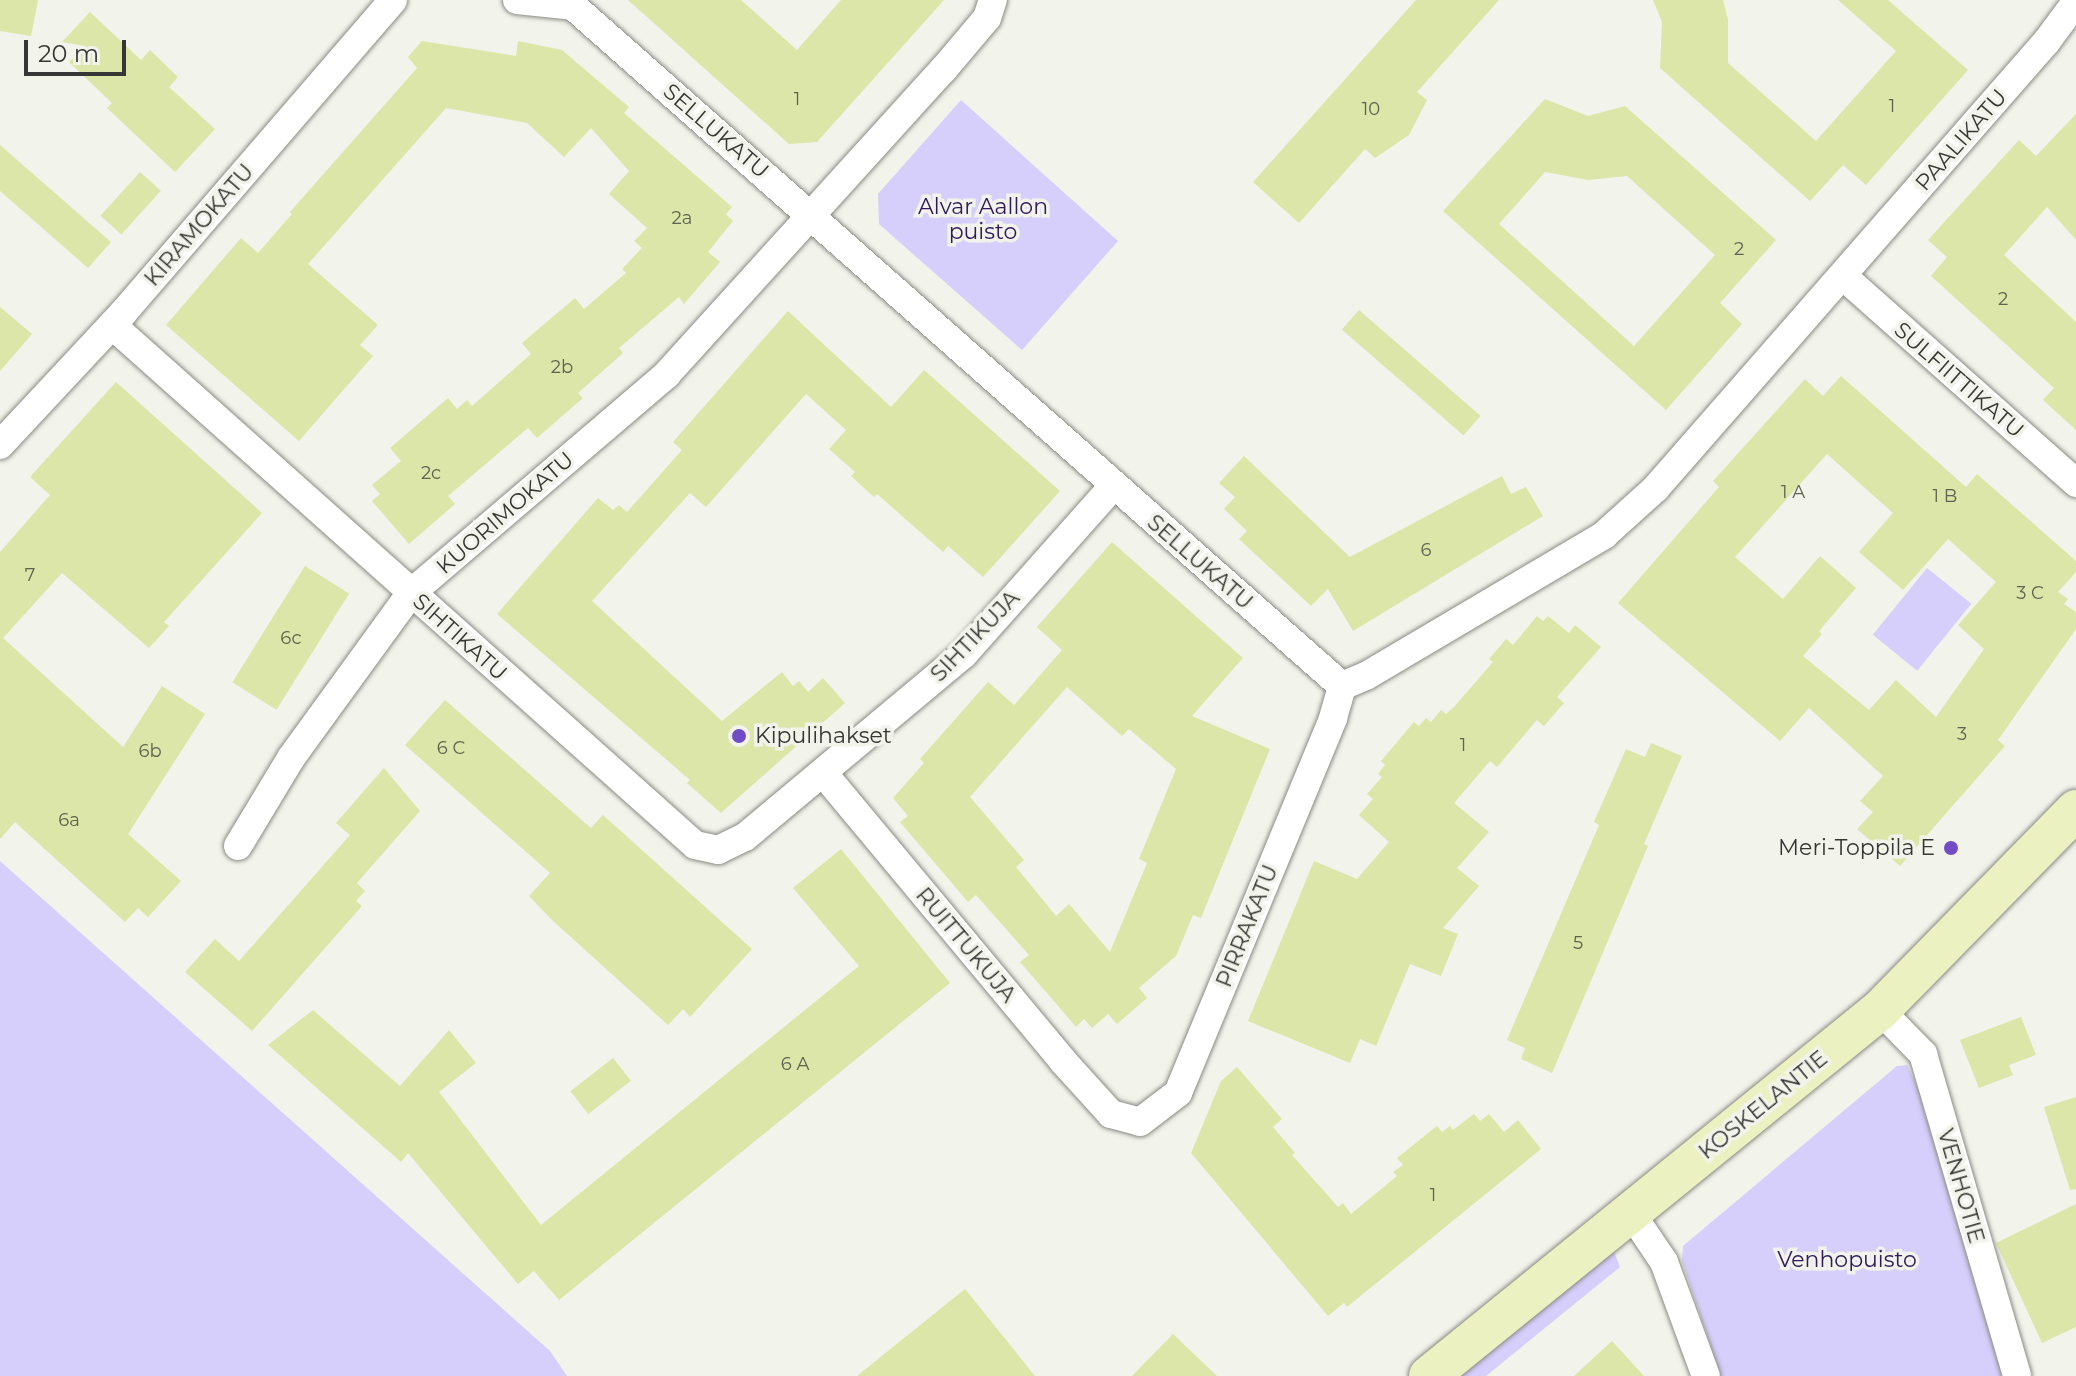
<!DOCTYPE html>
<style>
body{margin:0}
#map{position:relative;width:2076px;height:1376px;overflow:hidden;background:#f2f3eb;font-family:Montserrat,sans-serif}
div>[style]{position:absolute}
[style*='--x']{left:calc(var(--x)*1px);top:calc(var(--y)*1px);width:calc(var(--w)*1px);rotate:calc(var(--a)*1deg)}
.green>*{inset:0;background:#d6cefb;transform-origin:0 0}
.building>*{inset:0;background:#dbe6a8;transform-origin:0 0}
.roads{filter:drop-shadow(0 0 2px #8a8b84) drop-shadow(0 0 2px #8a8b84)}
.minor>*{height:28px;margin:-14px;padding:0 14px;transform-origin:14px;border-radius:14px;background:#fff}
.secondary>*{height:40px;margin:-20px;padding:0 20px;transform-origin:20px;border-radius:20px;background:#ecf1c2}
.dots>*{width:22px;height:22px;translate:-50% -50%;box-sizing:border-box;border:4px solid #f2f3eb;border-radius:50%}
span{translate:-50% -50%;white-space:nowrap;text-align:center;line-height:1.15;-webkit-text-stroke:7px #f2f3eb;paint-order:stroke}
.number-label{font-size:18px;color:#5f6351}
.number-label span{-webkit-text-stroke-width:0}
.street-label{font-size:22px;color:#363734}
.park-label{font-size:22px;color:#301a5c}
.poi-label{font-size:22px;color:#363734}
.left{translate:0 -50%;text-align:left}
.right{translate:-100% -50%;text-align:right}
.scale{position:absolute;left:24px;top:40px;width:102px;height:36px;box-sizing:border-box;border:4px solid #363734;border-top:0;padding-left:10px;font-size:24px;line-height:28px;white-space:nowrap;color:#363734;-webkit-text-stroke:6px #f2f3eb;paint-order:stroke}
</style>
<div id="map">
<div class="green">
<i style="clip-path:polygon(961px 100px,1118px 241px,1022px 350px,879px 224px,878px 194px)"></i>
<i style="left:1927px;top:568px;width:57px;height:86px;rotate:39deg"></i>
<i style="clip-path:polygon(0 861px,550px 1351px,567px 1376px,0 1376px)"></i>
<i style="clip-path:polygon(1907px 1065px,1920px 1092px,2004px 1376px,1721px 1376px,1682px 1261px,1683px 1246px,1897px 1066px)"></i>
<i style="clip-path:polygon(1614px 1252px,1620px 1267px,1486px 1376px,1459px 1376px)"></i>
</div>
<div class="building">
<i style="clip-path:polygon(0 0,38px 0,31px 36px,0 31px)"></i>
<i style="clip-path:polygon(628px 0,741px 0,797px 50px,841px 0,944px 0,817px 142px,789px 144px)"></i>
<i style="clip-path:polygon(1416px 0,1499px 0,1417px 92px,1427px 100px,1409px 135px,1375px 158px,1365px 149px,1299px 223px,1253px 182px)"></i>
<i style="clip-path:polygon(1653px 0,1723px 0,1728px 20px,1728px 63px,1816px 141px,1896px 51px,1838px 0,1888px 0,1968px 70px,1866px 185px,1843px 165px,1810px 201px,1660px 68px,1662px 22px)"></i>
<i style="clip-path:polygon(90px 12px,141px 60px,150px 50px,178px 77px,169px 87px,215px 129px,175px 172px,107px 108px,112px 103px,69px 62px,85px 46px,62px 42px)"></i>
<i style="clip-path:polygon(422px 41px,516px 56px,518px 41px,562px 50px,629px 107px,624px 113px,732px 207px,726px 214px,733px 221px,708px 252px,720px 262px,684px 304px,679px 297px,619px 348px,623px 353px,578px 393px,583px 398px,537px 438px,528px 428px,448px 496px,455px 504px,409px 544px,372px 501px,380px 494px,372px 485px,401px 461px,390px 448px,448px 398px,457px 409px,467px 400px,472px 406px,531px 354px,522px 343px,575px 298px,584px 309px,626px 273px,622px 269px,642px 248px,634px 241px,647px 228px,609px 194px,629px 171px,591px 128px,564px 157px,527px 123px,446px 108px,308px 264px,378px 325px,360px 345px,373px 356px,299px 441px,166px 325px,241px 238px,258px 253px,292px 214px,290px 212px,417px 68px,408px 57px)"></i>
<i style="clip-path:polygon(evenodd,1545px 99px,1588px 116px,1625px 106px,1776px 240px,1720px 303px,1742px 324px,1666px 410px,1443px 211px,1545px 99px,1545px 172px,1588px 180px,1627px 176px,1715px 255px,1634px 346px,1499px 224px,1545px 172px)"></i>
<i style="clip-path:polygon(2076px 114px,2076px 240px,2047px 207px,2004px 255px,2076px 322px,2076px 430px,2043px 400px,2054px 388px,1931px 276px,1947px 257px,1928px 240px,2019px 140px,2036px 156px)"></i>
<i style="clip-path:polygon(0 145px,111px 242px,88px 268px,0 191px)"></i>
<i style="left:140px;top:172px;width:28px;height:59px;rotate:42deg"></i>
<i style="clip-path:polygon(0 307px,32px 334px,0 371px)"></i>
<i style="left:1359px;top:310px;width:161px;height:26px;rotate:41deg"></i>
<i style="clip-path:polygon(788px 311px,891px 407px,924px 370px,1060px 491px,983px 577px,948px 546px,943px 552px,877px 494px,874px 497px,851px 476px,855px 472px,829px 449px,846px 430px,806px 394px,706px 507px,690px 493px,592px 601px,722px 721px,782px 672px,793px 686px,799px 681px,808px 692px,823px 678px,845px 703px,721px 813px,687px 783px,690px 780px,497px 614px,598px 498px,613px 510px,619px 505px,627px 512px,682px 450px,673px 442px)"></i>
<i style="clip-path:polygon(evenodd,1841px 376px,1966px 487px,1977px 474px,2076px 561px,2076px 572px,2058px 592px,2068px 599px,2064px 604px,2076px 612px,2076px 629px,1998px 740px,2005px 746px,1900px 866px,1857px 829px,1873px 812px,1860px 801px,1883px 776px,1809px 708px,1780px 741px,1618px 603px,1719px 487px,1713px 481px,1805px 379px,1823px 396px,1841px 376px,1827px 454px,1893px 513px,1859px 552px,1903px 590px,1948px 539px,1996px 582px,1958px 625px,1984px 649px,1936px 717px,1896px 680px,1869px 710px,1803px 656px,1822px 634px,1819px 631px,1856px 588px,1820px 556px,1783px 599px,1735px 557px,1827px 454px)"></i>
<i style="clip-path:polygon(116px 382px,262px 513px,164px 622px,169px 626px,149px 648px,62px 573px,3px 638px,123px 747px,162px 686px,205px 714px,128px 834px,181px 881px,148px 917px,138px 908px,125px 922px,15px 822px,0 839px,0 552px,50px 495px,30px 477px)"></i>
<i style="clip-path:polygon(1244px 456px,1350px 557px,1502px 476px,1511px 494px,1526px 487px,1543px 516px,1353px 631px,1328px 589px,1311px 606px,1239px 539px,1247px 531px,1224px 509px,1235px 497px,1219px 483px)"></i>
<i style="clip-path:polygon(evenodd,1112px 542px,1243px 658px,1192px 716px,1270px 749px,1201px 918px,1193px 915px,1176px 956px,1139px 988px,1147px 998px,1117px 1024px,1108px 1014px,1092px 1028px,1084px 1019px,1076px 1027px,1053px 1000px,1020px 962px,1029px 955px,976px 895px,968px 902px,900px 822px,908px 816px,893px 798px,924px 763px,920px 759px,988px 682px,1014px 705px,1062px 650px,1037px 627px,1112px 542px,1067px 687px,1122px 736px,1129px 729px,1176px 769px,1139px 859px,1147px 863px,1110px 952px,1069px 904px,1056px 916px,1016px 867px,1024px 860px,970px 797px,1067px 687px)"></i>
<i style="left:305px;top:566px;width:52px;height:137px;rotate:32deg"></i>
<i style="clip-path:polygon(1537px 616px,1543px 621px,1548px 616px,1569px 633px,1575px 625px,1601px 647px,1557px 697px,1564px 703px,1544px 726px,1537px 720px,1497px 767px,1490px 761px,1454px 803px,1489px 832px,1457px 868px,1479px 886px,1443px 928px,1458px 934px,1441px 976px,1410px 964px,1376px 1046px,1360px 1039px,1350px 1063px,1248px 1021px,1314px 861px,1357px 879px,1389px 842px,1359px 815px,1373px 799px,1367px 794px,1382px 777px,1378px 774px,1385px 765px,1381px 761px,1414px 722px,1419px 726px,1426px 718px,1431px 722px,1441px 710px,1446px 714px,1454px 707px,1493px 662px,1489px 659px,1506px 639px,1513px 645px)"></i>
<i style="clip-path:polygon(445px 700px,591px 828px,603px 815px,752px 949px,690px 1017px,683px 1009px,668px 1025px,551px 919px,529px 896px,550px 873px,405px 745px)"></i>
<i style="clip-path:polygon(1651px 743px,1682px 756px,1644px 844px,1648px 846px,1552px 1073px,1521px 1059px,1525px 1048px,1507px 1040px,1599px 825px,1594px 822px,1626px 749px,1645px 757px)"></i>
<i style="clip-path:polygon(384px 768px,420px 811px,357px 883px,365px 891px,356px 901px,362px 906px,252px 1031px,185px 972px,215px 939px,239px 961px,350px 835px,336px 823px)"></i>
<i style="clip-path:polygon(841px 849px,950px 983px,559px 1300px,534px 1271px,518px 1284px,408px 1153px,401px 1162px,268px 1045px,313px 1010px,400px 1086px,449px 1030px,476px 1063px,439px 1092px,541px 1225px,859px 966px,793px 888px)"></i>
<i style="clip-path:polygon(2021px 1017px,2036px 1055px,2009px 1065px,2013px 1075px,1979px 1088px,1960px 1040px)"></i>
<i style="left:613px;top:1058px;width:29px;height:54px;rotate:52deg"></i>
<i style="clip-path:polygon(1237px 1067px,1282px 1119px,1273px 1127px,1295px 1153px,1292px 1155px,1338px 1207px,1343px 1203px,1351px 1214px,1397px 1176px,1393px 1172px,1403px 1165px,1397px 1158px,1437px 1126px,1442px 1132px,1450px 1126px,1453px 1130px,1474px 1114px,1480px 1121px,1489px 1114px,1504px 1132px,1518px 1120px,1541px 1149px,1347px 1307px,1344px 1303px,1328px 1316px,1191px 1153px,1221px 1081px)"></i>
<i style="clip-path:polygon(2076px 1097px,2076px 1189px,2070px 1190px,2044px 1107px)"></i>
<i style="clip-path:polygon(2076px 1204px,2076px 1327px,2042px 1343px,1996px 1243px)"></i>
<i style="clip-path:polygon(965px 1289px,1035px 1376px,857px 1376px)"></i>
<i style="clip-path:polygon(1173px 1334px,1217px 1376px,1132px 1376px)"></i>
<i style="clip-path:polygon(1612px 1341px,1644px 1376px,1574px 1376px)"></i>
</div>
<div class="roads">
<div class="minor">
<i style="--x:517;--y:0;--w:56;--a:6.1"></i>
<i style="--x:571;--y:0;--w:6;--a:72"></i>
<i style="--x:573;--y:6;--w:1027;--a:41.49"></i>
<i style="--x:1342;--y:686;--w:26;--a:-23"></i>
<i style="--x:1366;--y:676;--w:277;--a:-30.6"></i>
<i style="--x:1604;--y:535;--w:69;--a:-42"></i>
<i style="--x:1655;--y:489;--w:595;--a:-48.81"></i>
<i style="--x:2047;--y:41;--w:49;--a:-53.4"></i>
<i style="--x:1843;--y:276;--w:312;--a:41.6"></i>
<i style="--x:112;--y:325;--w:781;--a:41.73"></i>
<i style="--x:695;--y:845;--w:24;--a:12"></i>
<i style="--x:718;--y:850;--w:30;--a:-26"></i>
<i style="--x:745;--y:837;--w:285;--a:-39.9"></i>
<i style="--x:964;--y:654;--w:226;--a:-48.4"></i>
<i style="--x:0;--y:445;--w:180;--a:-47"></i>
<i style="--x:123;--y:313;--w:413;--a:-49.2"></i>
<i style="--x:824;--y:774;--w:372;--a:50.2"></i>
<i style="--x:1062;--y:1060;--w:73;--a:47.8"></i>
<i style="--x:1111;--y:1114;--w:30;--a:15"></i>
<i style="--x:1140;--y:1122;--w:48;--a:-37.3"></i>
<i style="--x:1178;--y:1093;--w:406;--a:-67.5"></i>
<i style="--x:1333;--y:718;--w:33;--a:-74"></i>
<i style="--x:238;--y:846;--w:103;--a:-58.9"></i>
<i style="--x:291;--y:758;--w:204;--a:-54"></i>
<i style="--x:411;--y:593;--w:337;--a:-40.5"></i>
<i style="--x:667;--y:374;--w:411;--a:-47.8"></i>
<i style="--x:943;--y:70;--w:68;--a:-49.8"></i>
<i style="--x:987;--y:18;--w:19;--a:-72"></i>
<i style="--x:1880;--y:1010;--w:62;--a:45.7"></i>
<i style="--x:1923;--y:1054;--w:335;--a:73.7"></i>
<i style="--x:1631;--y:1213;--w:59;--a:56"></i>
<i style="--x:1664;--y:1262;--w:121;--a:69.8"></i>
</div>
<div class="secondary">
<i style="--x:1429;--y:1376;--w:581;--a:-39.06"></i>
<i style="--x:1880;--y:1010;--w:280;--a:-45.6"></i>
</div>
</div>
<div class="dots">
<i style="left:739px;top:736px;background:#714cc4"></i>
<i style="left:1951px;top:848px;background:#714cc4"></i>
</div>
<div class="number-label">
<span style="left:797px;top:99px">1</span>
<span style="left:1892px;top:106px">1</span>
<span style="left:1371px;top:109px">10</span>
<span style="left:682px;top:218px">2a</span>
<span style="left:1739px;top:249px">2</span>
<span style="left:2003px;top:299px">2</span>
<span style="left:562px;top:367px">2b</span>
<span style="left:431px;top:473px">2c</span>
<span style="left:1793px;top:492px">1 A</span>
<span style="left:1945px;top:496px">1 B</span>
<span style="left:1426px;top:550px">6</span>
<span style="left:30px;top:575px">7</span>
<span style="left:2030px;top:593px">3 C</span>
<span style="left:291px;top:638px">6c</span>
<span style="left:1962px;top:734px">3</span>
<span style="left:1463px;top:745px">1</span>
<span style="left:451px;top:748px">6 C</span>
<span style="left:150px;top:751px">6b</span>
<span style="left:69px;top:820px">6a</span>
<span style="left:1578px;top:943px">5</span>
<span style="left:795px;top:1064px">6 A</span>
<span style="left:1433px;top:1195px">1</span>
</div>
<div class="street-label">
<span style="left:716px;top:131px;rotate:41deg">SELLUKATU</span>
<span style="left:1961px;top:140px;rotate:-49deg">PAALIKATU</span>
<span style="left:199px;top:225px;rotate:-49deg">KIRAMOKATU</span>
<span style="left:1959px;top:380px;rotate:41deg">SULFIITTIKATU</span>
<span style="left:505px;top:513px;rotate:-41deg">KUORIMOKATU</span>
<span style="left:1200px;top:562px;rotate:41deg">SELLUKATU</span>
<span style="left:975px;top:636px;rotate:-46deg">SIHTIKUJA</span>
<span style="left:460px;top:637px;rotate:42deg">SIHTIKATU</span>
<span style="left:1247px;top:926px;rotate:-68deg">PIRRAKATU</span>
<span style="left:966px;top:945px;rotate:50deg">RUITTUKUJA</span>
<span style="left:1763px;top:1105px;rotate:-39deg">KOSKELANTIE</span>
<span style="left:1961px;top:1186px;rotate:74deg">VENHOTIE</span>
</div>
<div class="park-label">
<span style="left:983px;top:219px">Alvar Aallon<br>puisto</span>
<span style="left:1847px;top:1260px">Venhopuisto</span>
</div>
<div class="poi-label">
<span class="left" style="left:755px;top:736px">Kipulihakset</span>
<span class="right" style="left:1935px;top:848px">Meri-Toppila E</span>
</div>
<div class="scale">20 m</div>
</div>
